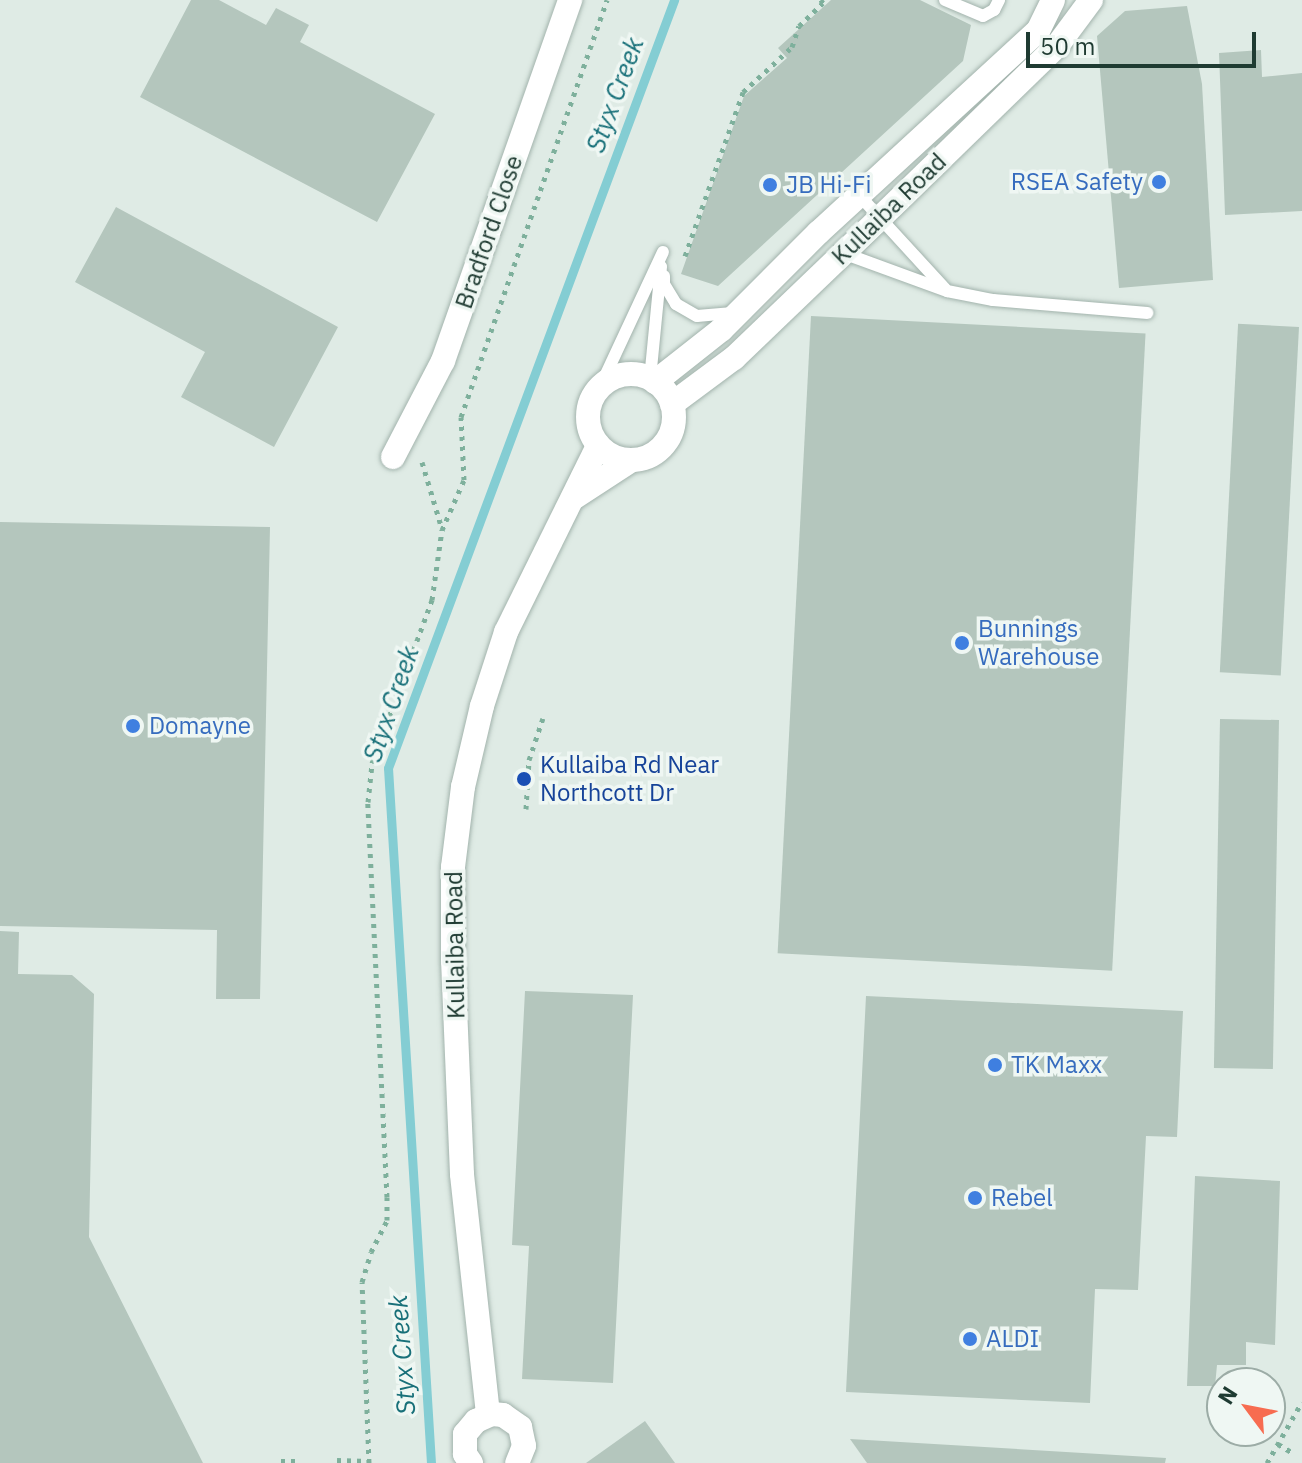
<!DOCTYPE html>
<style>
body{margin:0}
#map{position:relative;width:1302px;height:1463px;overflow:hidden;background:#dfebe5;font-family:"IBM Plex Sans",sans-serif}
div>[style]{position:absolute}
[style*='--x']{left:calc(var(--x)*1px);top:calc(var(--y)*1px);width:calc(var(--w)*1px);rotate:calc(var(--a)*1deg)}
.stream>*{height:9px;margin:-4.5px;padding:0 4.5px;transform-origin:4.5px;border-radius:4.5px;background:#84cdd3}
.building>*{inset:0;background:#b4c6bd;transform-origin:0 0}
.path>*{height:5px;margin-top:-2.5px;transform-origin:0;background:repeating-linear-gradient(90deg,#7eb09c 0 4px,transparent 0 10px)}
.roads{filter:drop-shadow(0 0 2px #a2b3ac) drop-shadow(0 0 2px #a2b3ac)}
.lane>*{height:12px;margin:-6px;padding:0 6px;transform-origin:6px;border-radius:6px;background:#fff}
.street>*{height:24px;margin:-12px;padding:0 12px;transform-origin:12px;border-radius:12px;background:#fff}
.street>.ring{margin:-12px;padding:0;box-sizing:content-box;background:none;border:24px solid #fff;border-radius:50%}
.dots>*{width:22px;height:22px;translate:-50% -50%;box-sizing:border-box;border:4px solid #eff7f3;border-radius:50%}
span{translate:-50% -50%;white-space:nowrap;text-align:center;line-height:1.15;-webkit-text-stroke:7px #eff7f3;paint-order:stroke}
.shop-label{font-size:24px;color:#366cbe}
.right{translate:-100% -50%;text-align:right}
.left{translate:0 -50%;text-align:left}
.street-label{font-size:24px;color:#1f3b32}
.transit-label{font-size:24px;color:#164399}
.water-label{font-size:26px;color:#187079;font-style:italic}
.north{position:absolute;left:1206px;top:1367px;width:80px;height:80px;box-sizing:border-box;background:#eff7f3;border:2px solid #9caca6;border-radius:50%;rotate:302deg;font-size:22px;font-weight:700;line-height:32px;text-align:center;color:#1f3b32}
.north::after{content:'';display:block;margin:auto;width:28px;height:36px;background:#f76c50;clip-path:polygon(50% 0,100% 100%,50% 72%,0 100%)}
.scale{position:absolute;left:1026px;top:32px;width:230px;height:36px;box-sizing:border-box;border:4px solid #1f3b32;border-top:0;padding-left:10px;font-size:24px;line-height:28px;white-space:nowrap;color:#1f3b32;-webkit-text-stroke:6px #eff7f3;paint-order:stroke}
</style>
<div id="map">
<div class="stream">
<i style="--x:431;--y:1463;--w:696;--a:-93.54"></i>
<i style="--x:388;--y:768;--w:820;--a:-69.57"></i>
</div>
<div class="building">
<i style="clip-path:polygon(191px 0,219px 0,266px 25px,276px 8px,309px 25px,300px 42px,435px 114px,377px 222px,140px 97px)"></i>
<i style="clip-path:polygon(831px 0,920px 0,971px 25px,963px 61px,718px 286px,681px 274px,744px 96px,787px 58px,778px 48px)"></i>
<i style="clip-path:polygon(1187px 6px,1202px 84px,1213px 280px,1119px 288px,1097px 36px,1125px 11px)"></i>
<i style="clip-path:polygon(1261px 50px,1262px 77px,1302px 73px,1302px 211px,1225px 215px,1219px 53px)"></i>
<i style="clip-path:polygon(116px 207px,338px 327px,274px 447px,181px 397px,205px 352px,75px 282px)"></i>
<i style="left:811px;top:316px;width:335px;height:638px;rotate:3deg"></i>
<i style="left:1299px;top:327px;width:349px;height:61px;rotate:93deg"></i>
<i style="clip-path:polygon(0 522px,270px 527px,260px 999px,216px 999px,217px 930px,0 926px)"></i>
<i style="left:1220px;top:719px;width:59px;height:349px;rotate:1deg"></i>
<i style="clip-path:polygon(0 931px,19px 932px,18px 974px,72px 975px,94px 994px,89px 1237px,203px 1463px,0 1463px)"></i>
<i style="clip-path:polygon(525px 991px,633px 995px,613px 1383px,522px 1379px,529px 1246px,512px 1245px)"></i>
<i style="clip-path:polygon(866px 996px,1183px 1011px,1177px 1137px,1146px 1136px,1138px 1290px,1095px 1289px,1090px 1403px,846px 1392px)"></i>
<i style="clip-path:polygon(1195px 1176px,1280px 1181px,1275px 1345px,1246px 1342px,1246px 1365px,1217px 1365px,1215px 1386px,1187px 1386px)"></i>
<i style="clip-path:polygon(645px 1421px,675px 1463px,586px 1463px)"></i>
<i style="clip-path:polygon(850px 1439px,1166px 1458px,1165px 1463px,867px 1463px)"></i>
</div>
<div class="path">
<i style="--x:685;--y:256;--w:174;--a:-70.5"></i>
<i style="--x:743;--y:92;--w:67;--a:-42.6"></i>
<i style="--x:792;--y:47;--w:22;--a:-72"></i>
<i style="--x:799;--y:26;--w:33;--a:-44"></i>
<i style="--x:823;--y:3;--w:4;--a:-124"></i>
<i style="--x:422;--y:462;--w:70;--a:73.4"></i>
<i style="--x:526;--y:809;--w:49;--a:-86.5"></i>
<i style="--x:529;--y:760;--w:44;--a:-71.6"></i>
<i style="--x:1278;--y:1444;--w:17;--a:31"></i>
<i style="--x:337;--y:1460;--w:32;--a:2"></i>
<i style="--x:281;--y:1461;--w:19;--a:0"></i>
<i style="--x:369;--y:1463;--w:181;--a:-92.2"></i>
<i style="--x:362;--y:1282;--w:31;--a:-73"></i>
<i style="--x:371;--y:1252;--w:36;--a:-63"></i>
<i style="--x:387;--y:1220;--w:23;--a:-90"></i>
<i style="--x:387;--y:1197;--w:395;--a:-92.8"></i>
<i style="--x:368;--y:802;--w:39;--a:-84"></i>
<i style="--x:372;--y:763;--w:174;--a:-69.8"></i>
<i style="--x:432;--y:600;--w:71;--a:-81.9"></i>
<i style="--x:442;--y:530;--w:55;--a:-66.3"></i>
<i style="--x:464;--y:480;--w:63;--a:-92.7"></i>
<i style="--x:461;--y:417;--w:442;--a:-70.7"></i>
<i style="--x:1267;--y:1463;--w:70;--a:-60.2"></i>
</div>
<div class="roads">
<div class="lane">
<i style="--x:945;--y:0;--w:41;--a:22.8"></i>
<i style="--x:983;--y:16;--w:13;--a:-29"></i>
<i style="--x:994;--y:10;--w:11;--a:-63"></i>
<i style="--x:859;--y:195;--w:127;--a:47.5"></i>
<i style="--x:843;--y:253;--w:111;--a:20.1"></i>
<i style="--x:947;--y:291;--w:47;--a:11.1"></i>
<i style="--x:993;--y:300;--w:155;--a:4.8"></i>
<i style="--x:664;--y:276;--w:8;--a:90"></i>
<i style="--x:664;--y:284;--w:23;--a:59"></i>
<i style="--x:676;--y:304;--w:24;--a:30"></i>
<i style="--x:697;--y:316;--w:33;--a:-5"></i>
<i style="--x:650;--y:379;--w:113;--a:-84.4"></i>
<i style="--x:600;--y:387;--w:149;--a:-65"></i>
</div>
<div class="street">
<i class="ring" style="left:588px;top:374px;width:62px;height:62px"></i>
<i style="--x:655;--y:382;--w:85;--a:-38.3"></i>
<i style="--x:722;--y:329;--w:136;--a:-45"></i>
<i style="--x:818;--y:233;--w:299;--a:-42.6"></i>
<i style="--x:1038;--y:31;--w:34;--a:-64"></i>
<i style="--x:672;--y:404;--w:77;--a:-36.6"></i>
<i style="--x:734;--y:358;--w:202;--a:-43.8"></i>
<i style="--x:880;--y:218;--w:247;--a:-44.2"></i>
<i style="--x:1057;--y:46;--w:57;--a:-53.5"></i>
<i style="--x:393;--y:457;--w:108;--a:-62.5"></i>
<i style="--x:443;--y:361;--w:383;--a:-70.6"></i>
<i style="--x:575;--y:497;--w:66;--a:-33.2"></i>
<i style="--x:488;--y:1414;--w:241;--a:-96.2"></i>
<i style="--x:462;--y:1174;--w:213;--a:-92.4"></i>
<i style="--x:453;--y:961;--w:94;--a:-90"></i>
<i style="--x:453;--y:867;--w:81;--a:-82.9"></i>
<i style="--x:463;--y:787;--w:83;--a:-76.8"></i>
<i style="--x:482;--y:706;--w:78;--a:-72"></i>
<i style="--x:506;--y:632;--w:208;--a:-63.7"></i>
<i style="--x:471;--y:1463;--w:11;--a:-124"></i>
<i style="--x:465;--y:1454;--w:20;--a:-90"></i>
<i style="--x:465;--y:1434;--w:17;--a:-50"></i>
<i style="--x:476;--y:1421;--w:17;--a:-24"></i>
<i style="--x:492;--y:1414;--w:11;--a:5"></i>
<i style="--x:503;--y:1415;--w:21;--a:35"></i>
<i style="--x:520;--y:1427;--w:19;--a:78"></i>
<i style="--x:524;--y:1446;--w:18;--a:112"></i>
</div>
</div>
<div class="dots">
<i style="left:1159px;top:182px;background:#3f7fe0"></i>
<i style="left:770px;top:185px;background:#3f7fe0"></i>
<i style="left:962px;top:643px;background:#3f7fe0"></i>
<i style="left:133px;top:726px;background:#3f7fe0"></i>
<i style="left:524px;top:779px;background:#1a4fb4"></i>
<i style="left:995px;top:1065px;background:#3f7fe0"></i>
<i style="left:975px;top:1198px;background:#3f7fe0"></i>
<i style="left:970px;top:1339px;background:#3f7fe0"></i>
</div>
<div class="shop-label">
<span class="right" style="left:1143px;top:182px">RSEA Safety</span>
<span class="left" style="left:786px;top:185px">JB Hi-Fi</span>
<span class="left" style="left:978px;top:643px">Bunnings<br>Warehouse</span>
<span class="left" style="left:149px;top:726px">Domayne</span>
<span class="left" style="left:1011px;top:1065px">TK Maxx</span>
<span class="left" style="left:991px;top:1198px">Rebel</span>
<span class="left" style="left:986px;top:1339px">ALDI</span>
</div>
<div class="street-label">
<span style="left:889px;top:209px;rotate:-44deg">Kullaiba Road</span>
<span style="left:489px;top:232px;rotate:-71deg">Bradford Close</span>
<span style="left:455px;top:945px;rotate:-91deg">Kullaiba Road</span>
</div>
<div class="transit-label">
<span class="left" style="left:540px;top:779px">Kullaiba Rd Near<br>Northcott Dr</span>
</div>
<div class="water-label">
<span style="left:615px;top:95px;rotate:-70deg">Styx Creek</span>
<span style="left:391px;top:704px;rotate:-71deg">Styx Creek</span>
<span style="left:402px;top:1355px;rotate:-94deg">Styx Creek</span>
</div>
<div class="north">N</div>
<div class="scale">50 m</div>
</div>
